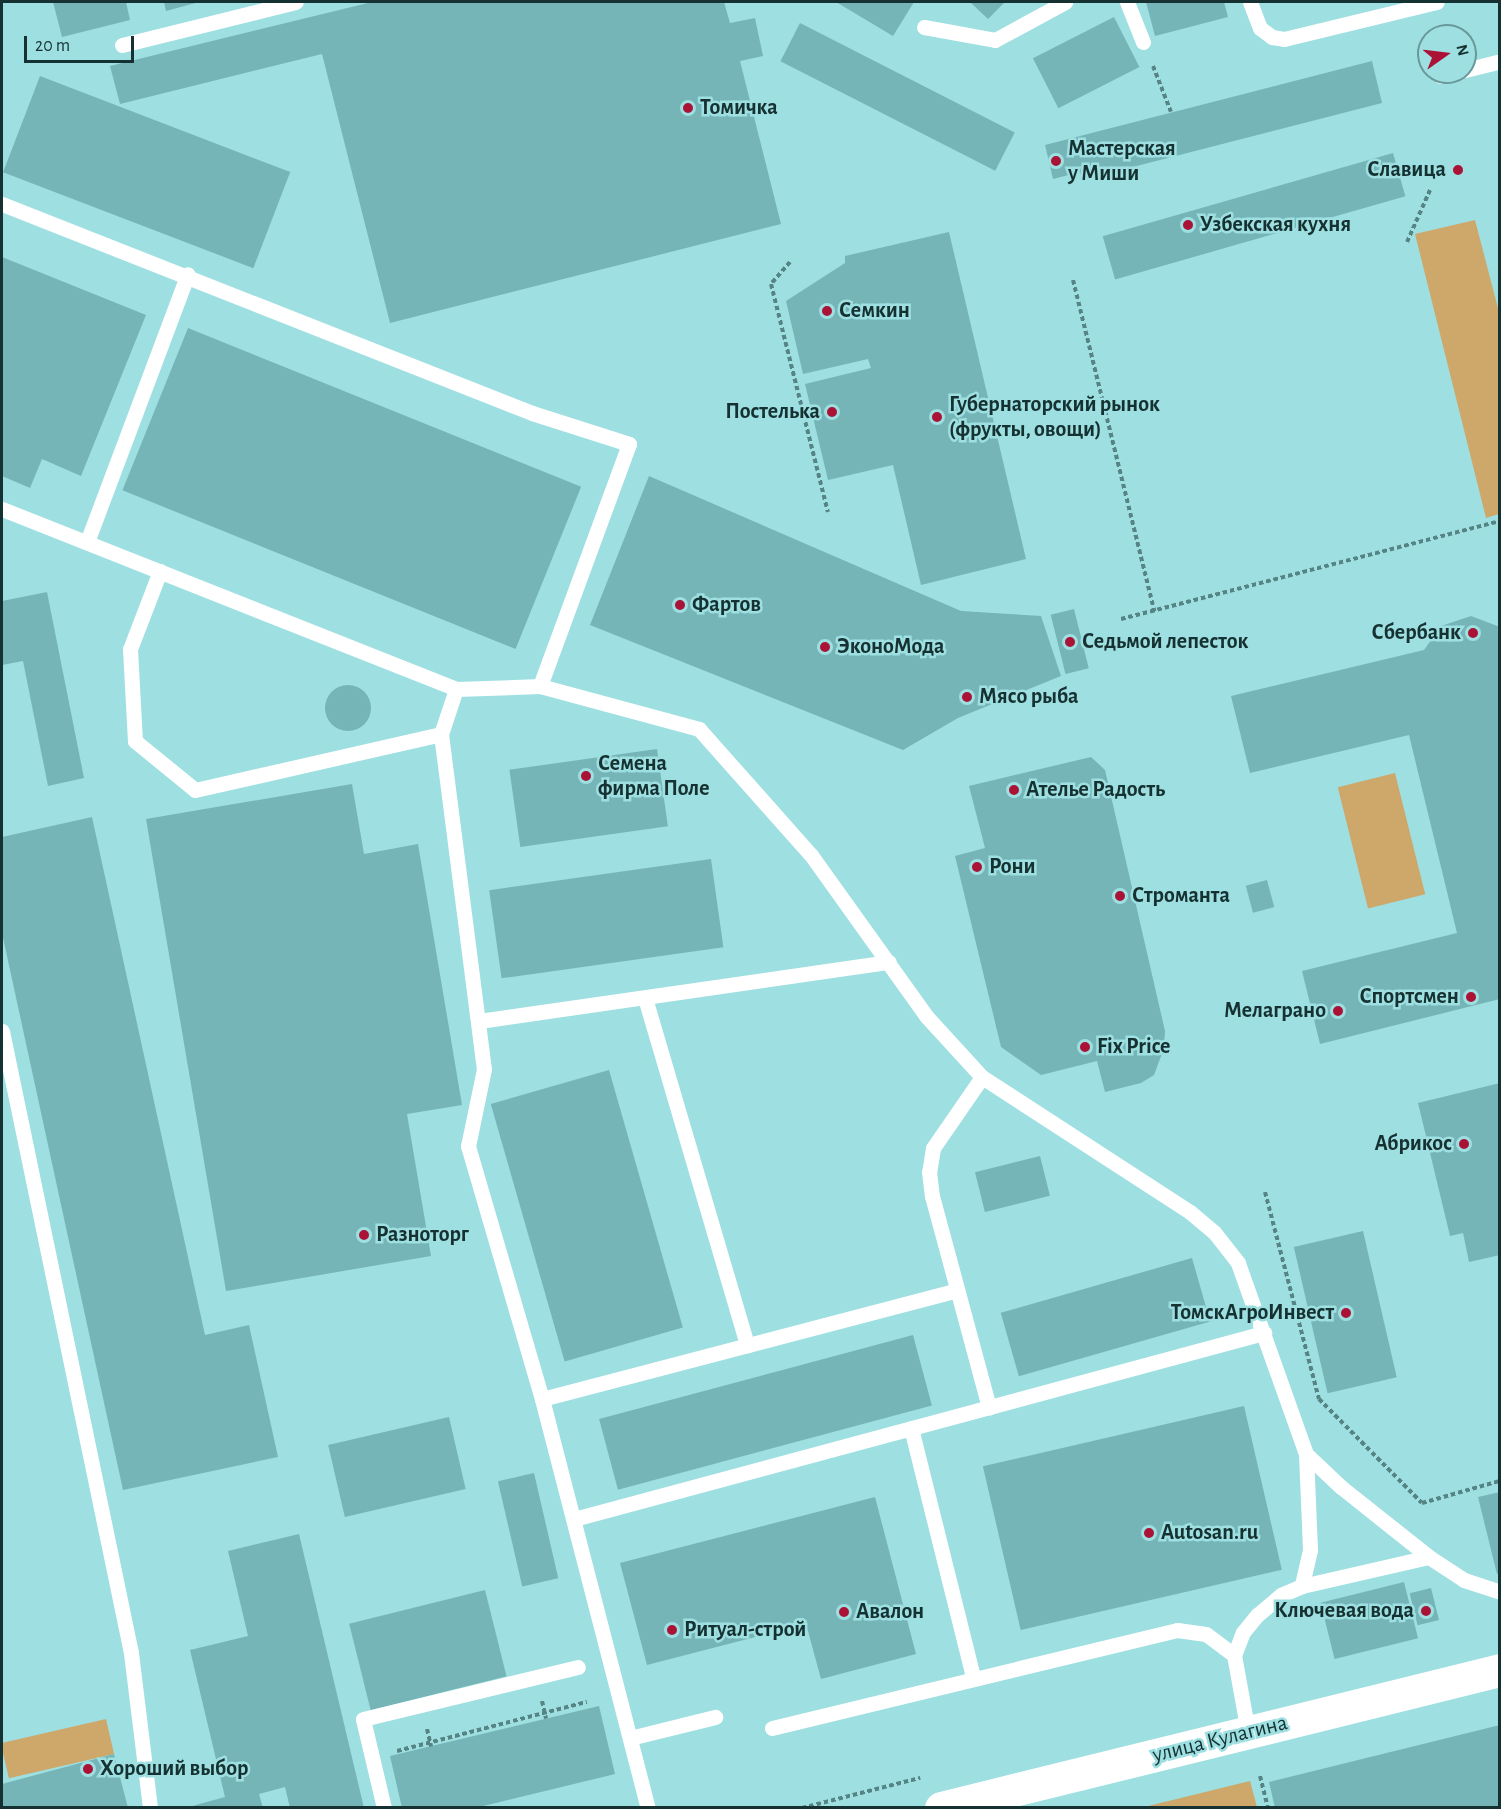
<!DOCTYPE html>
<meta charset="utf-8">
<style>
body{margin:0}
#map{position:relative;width:1501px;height:1809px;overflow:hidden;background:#9edfe1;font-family:"Alegreya Sans",sans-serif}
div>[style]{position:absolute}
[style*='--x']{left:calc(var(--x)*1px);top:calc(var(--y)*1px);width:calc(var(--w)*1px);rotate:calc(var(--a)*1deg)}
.green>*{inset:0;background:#cea76b;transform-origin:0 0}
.building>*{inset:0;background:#75b5b7;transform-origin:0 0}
.round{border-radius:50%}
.path>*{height:4px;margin-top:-2px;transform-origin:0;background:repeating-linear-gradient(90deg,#568384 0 4.5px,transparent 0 7.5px)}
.service>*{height:15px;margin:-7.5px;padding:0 7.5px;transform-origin:7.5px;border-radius:7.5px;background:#fff}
.tertiary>*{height:33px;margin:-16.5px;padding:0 16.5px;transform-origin:16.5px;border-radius:16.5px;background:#fff}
.dots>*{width:16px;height:16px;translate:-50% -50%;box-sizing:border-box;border:3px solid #9edfe1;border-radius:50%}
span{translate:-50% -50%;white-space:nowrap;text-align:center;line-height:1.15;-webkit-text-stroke:5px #9edfe1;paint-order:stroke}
.poi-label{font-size:22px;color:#163131;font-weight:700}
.left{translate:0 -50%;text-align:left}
.right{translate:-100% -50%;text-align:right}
.street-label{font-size:22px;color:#163131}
.frame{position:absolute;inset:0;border:3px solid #163131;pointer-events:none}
.north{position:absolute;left:1417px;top:24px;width:60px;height:60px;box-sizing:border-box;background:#9edfe1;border:2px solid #68999b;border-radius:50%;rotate:76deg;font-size:16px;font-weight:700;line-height:24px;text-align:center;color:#163131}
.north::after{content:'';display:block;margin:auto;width:21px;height:27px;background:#aa1335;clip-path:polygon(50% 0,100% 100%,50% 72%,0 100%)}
.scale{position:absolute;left:24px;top:36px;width:110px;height:27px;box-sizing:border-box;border:3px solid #163131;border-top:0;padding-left:8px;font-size:18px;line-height:21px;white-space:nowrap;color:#163131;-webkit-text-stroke:4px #9edfe1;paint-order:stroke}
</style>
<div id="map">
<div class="green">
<i style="clip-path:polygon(1475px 220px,1500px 316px,1499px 514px,1486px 518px,1415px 234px)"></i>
<i style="left:1395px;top:773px;width:125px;height:59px;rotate:76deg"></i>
<i style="left:106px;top:1719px;width:36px;height:108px;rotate:77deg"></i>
<i style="clip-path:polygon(1250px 1781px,1257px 1807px,1144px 1807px)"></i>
</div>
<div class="building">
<i style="clip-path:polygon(53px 2px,126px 2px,130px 20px,62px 37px)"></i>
<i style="clip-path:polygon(164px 2px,199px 2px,166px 11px)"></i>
<i style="clip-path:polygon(372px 2px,724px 2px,730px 23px,755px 18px,763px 56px,740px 61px,781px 224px,390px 323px,322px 54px,120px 104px,110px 66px)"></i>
<i style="clip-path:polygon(836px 2px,914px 2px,893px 36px)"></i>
<i style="clip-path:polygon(970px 2px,1005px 2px,988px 19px)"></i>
<i style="clip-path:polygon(1146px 2px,1224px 2px,1228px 17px,1155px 36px)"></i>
<i style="left:1114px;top:17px;width:56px;height:91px;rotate:63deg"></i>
<i style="left:800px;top:23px;width:241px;height:43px;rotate:27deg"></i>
<i style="clip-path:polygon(1372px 61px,1382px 103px,1082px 180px,1080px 172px,1053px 179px,1045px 145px)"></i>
<i style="left:40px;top:76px;width:268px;height:103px;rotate:21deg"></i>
<i style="left:1393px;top:153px;width:45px;height:302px;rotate:74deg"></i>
<i style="clip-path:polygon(949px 232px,1026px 559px,921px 585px,893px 465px,828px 480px,805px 384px,871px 368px,868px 359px,803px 374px,786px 301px,845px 263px,845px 256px)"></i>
<i style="clip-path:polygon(2px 257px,146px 315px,81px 476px,42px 459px,30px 488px,2px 476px)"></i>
<i style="left:188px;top:328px;width:424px;height:175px;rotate:22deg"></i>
<i style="clip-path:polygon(649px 476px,961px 611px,1041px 616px,1061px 676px,958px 718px,903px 750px,590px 625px)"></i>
<i style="clip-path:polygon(47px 592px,84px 778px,48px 786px,23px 661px,2px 665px,2px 601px)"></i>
<i style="left:1074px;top:609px;width:61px;height:24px;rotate:76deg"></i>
<i style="clip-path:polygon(1471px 616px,1500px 627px,1500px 999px,1320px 1044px,1302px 971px,1457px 933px,1409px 735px,1250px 773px,1231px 696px,1424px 650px,1441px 626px)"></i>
<i class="round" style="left:325px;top:685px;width:46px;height:46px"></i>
<i style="left:657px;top:749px;width:78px;height:149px;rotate:82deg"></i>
<i style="clip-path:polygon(1091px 757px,1105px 770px,1165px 1031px,1164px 1048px,1154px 1075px,1141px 1083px,1105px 1092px,1097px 1061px,1041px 1075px,1001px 1047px,955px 856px,985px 848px,969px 786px)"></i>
<i style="clip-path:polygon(352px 784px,364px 854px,418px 844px,462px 1105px,407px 1114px,431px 1256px,226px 1291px,146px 819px)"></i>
<i style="clip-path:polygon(92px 817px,205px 1335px,249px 1325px,278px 1457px,123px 1490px,2px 933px,2px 837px)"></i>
<i style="left:711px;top:859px;width:89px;height:224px;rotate:82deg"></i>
<i style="left:1267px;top:880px;width:28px;height:22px;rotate:75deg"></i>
<i style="left:609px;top:1070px;width:268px;height:123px;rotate:74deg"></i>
<i style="clip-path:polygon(1500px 1083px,1500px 1255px,1469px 1262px,1463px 1233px,1450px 1236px,1418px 1103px)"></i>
<i style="left:1040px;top:1156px;width:41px;height:67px;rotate:76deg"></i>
<i style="left:1363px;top:1231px;width:150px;height:71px;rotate:77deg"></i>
<i style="left:1192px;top:1258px;width:66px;height:199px;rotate:74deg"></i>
<i style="left:913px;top:1335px;width:73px;height:325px;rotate:75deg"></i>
<i style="left:1244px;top:1406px;width:168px;height:268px;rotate:77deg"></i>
<i style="left:449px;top:1417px;width:74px;height:124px;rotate:77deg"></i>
<i style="left:534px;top:1473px;width:108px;height:37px;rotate:77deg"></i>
<i style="clip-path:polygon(1500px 1492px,1500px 1573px,1497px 1574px,1478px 1497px)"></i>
<i style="clip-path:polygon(875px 1497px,916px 1654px,821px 1679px,806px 1624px,647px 1665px,620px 1563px)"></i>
<i style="clip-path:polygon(299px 1534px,364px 1808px,290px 1808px,285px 1787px,259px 1794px,263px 1808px,185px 1808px,225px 1797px,190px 1650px,248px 1636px,228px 1551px)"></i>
<i style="left:1404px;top:1582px;width:58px;height:86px;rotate:76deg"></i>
<i style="left:1431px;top:1588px;width:33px;height:22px;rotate:76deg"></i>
<i style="left:485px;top:1590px;width:89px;height:140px;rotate:76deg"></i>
<i style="clip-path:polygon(599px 1706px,615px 1774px,475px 1808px,402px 1808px,390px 1756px)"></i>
<i style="clip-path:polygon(1500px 1725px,1500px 1808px,1275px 1808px,1269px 1782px)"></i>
<i style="clip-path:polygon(114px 1754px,128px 1808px,2px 1808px,2px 1784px)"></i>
</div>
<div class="path">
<i style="--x:1153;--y:66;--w:49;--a:68.6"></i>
<i style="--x:1407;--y:242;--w:57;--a:-66.1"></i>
<i style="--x:790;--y:262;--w:29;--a:131"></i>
<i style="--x:771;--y:284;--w:235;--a:76"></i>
<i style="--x:1073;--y:280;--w:341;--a:76.2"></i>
<i style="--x:1121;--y:619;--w:391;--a:-14.5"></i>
<i style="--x:1265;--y:1192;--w:214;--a:75.4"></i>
<i style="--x:1319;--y:1399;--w:146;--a:45.3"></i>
<i style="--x:1422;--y:1503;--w:81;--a:-15.8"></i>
<i style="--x:542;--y:1701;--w:18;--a:77"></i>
<i style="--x:427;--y:1729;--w:18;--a:77"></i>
<i style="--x:397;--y:1751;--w:196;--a:-14.5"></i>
<i style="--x:1260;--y:1776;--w:33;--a:76"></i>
<i style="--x:802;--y:1808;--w:122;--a:-14.3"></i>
</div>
<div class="service">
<i style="--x:1127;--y:2;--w:43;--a:68.2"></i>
<i style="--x:1250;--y:2;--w:28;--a:69"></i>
<i style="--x:1260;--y:28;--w:15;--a:37"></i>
<i style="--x:1272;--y:37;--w:12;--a:9"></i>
<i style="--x:1284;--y:39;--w:157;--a:-13.6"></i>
<i style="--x:924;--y:27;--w:72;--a:10.4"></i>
<i style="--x:995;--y:40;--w:80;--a:-28.5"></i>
<i style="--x:122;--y:45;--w:179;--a:-13.9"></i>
<i style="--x:1465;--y:70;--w:36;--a:-14"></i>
<i style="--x:1440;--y:76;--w:17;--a:-13"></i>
<i style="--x:2;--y:204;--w:570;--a:21.52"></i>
<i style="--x:532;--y:413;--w:102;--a:17.7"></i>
<i style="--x:629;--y:444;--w:258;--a:110.2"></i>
<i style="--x:2;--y:509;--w:488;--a:21.6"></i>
<i style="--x:456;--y:689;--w:84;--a:-2"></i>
<i style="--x:540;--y:686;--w:165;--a:15.1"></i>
<i style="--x:699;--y:729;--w:169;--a:48.4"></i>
<i style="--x:811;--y:855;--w:199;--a:54.4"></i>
<i style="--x:927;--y:1017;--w:81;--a:47.5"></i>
<i style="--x:982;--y:1077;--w:248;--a:33"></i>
<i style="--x:1190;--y:1212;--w:31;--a:40"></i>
<i style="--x:1214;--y:1232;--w:39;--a:52"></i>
<i style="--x:1238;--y:1263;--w:203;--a:70.4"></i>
<i style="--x:1306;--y:1454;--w:96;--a:87.6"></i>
<i style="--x:1310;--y:1550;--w:37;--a:103"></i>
<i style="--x:1302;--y:1586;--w:23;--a:157"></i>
<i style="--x:1281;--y:1595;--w:31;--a:140"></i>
<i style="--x:1257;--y:1615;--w:22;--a:129"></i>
<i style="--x:1243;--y:1632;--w:25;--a:111"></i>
<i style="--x:1234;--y:1655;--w:78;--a:79.7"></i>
<i style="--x:87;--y:542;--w:286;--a:-69.4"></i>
<i style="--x:160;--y:571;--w:84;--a:111"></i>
<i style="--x:130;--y:649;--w:92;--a:86.9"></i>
<i style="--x:135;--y:741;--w:77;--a:39.2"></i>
<i style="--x:195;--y:790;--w:252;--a:-12.8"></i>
<i style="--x:456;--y:689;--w:47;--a:108.4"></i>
<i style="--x:441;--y:734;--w:338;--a:82.7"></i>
<i style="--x:484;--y:1069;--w:79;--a:101.7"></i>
<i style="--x:468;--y:1146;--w:264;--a:73.7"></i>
<i style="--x:542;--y:1399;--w:423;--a:75.5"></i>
<i style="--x:645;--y:998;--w:362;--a:73.6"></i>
<i style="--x:479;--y:1021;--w:414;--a:-8.2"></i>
<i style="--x:2;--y:1031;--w:635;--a:78.28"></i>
<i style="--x:131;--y:1653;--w:156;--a:83"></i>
<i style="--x:982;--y:1077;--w:86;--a:124.6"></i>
<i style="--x:933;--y:1148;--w:24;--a:99"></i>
<i style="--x:929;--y:1172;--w:24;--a:83"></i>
<i style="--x:932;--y:1196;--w:219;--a:74.9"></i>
<i style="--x:542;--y:1399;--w:429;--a:-14.7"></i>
<i style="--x:911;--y:1428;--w:257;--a:76"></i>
<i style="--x:1306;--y:1454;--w:48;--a:43.3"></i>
<i style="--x:1341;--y:1487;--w:112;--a:38.5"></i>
<i style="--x:1429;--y:1557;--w:42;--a:33.3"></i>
<i style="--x:1464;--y:1580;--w:38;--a:18"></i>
<i style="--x:574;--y:1519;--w:715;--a:-15.09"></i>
<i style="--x:1302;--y:1586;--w:130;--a:-12.9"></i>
<i style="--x:772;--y:1728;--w:417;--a:-13.6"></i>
<i style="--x:1177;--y:1630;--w:29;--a:8"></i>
<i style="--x:1206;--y:1634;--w:35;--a:37"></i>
<i style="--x:630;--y:1738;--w:88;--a:-13.9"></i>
<i style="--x:384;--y:1808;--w:91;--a:-103.3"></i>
<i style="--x:363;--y:1719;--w:221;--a:-13.6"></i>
</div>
<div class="tertiary">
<i style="--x:941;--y:1808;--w:576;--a:-13.87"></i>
</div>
<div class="dots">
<i style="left:688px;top:108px;background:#aa1335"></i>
<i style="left:1056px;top:161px;background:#aa1335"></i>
<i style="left:1458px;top:170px;background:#aa1335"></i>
<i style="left:1188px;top:225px;background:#aa1335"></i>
<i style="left:827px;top:311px;background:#aa1335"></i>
<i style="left:832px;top:412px;background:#aa1335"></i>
<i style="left:937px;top:417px;background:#aa1335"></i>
<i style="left:680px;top:605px;background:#aa1335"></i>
<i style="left:1473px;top:633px;background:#aa1335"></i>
<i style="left:1070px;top:642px;background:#aa1335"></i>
<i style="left:825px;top:647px;background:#aa1335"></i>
<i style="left:967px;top:697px;background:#aa1335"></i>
<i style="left:586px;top:776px;background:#aa1335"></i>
<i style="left:1014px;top:790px;background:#aa1335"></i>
<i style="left:977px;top:867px;background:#aa1335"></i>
<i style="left:1120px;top:896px;background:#aa1335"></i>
<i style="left:1471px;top:997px;background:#aa1335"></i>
<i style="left:1338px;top:1011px;background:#aa1335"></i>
<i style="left:1085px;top:1047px;background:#aa1335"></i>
<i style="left:1464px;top:1144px;background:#aa1335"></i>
<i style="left:364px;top:1235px;background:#aa1335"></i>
<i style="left:1346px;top:1313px;background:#aa1335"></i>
<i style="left:1149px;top:1533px;background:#aa1335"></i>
<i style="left:1426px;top:1611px;background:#aa1335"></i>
<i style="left:844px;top:1612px;background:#aa1335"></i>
<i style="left:672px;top:1630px;background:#aa1335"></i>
<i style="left:88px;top:1769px;background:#aa1335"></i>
</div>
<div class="poi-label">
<span class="left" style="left:700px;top:108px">Томичка</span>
<span class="left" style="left:1068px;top:161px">Мастерская<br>у Миши</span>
<span class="right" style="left:1446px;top:170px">Славица</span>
<span class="left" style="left:1200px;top:225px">Узбекская кухня</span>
<span class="left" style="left:839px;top:311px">Семкин</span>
<span class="left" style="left:949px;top:417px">Губернаторский рынок<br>(фрукты, овощи)</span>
<span class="right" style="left:820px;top:412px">Постелька</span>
<span class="left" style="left:692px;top:605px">Фартов</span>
<span class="right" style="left:1461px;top:633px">Сбербанк</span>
<span class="left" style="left:1082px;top:642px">Седьмой лепесток</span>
<span class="left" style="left:837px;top:647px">ЭконоМода</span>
<span class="left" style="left:979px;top:697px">Мясо рыба</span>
<span class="left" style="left:598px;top:776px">Семена<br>фирма Поле</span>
<span class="left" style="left:1026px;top:790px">Ателье Радость</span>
<span class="left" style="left:989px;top:867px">Рони</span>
<span class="left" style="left:1132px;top:896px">Строманта</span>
<span class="right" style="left:1459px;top:997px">Спортсмен</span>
<span class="right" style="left:1326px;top:1011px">Мелаграно</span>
<span class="left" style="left:1097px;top:1047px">Fix Price</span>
<span class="right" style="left:1452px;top:1144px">Абрикос</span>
<span class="left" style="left:376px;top:1235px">Разноторг</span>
<span class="right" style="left:1334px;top:1313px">ТомскАгроИнвест</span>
<span class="left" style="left:1161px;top:1533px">Autosan.ru</span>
<span class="right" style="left:1414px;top:1611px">Ключевая вода</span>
<span class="left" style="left:856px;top:1612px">Авалон</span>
<span class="left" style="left:684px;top:1630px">Ритуал-строй</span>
<span class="left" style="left:100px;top:1769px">Хороший выбор</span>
</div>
<div class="street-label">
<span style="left:1220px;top:1739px;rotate:-14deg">улица Кулагина</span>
</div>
<div class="frame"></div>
<div class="north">N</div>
<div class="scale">20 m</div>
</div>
